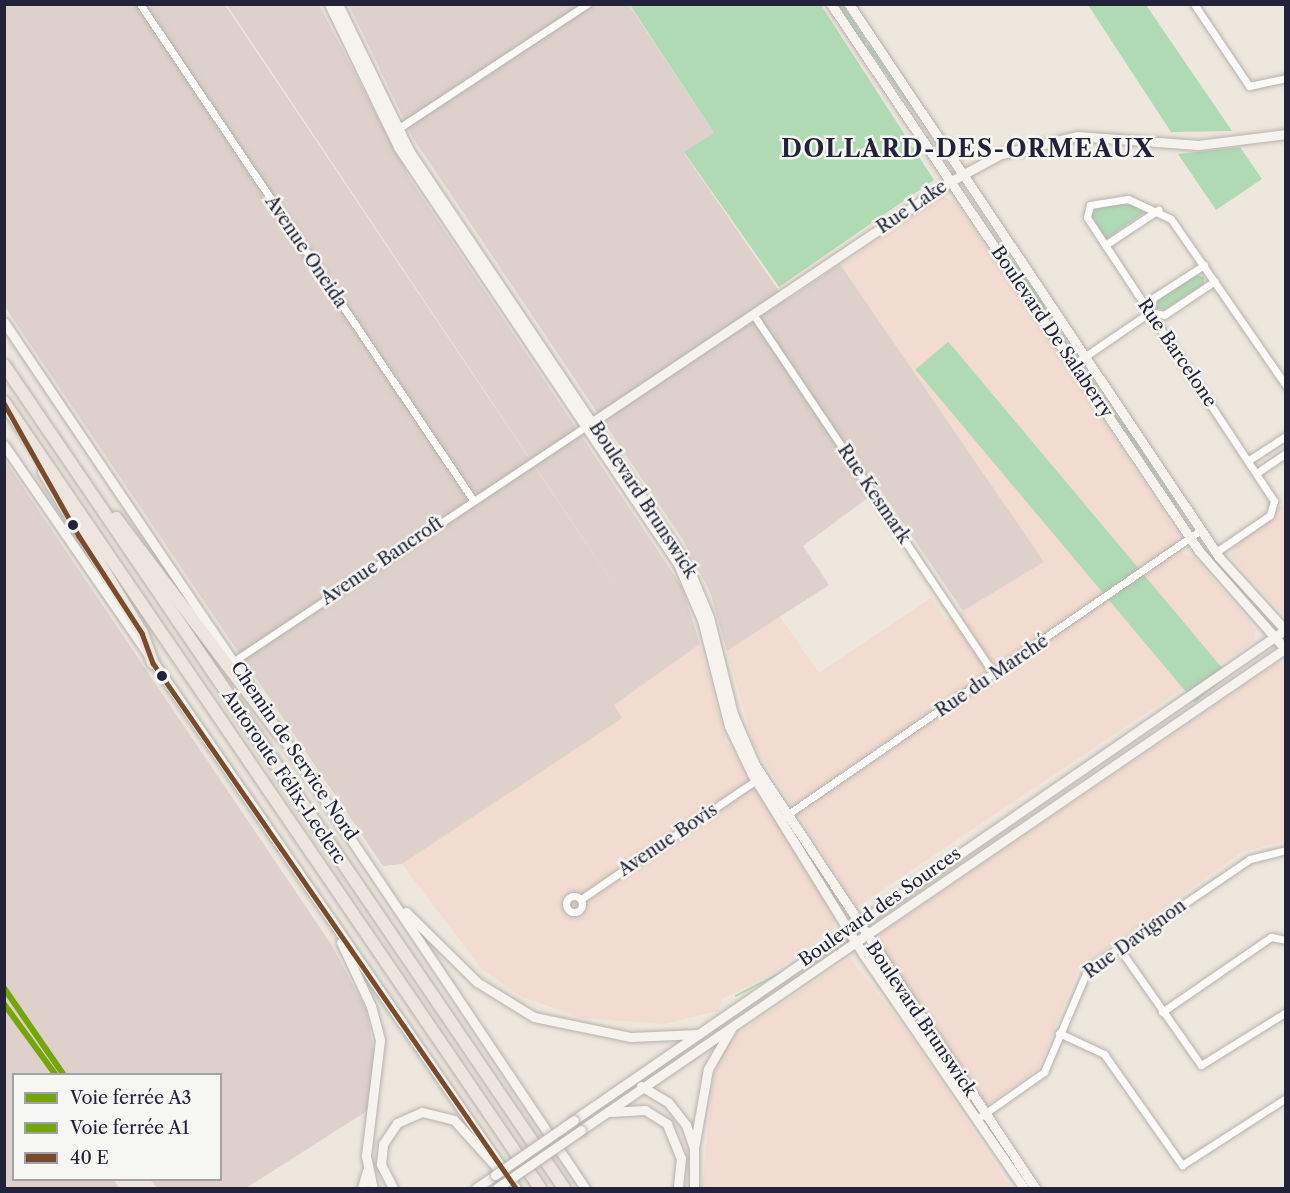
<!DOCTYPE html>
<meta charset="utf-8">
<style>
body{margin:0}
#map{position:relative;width:1290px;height:1193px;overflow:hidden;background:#eee7dd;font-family:"Libre Caslon Text",serif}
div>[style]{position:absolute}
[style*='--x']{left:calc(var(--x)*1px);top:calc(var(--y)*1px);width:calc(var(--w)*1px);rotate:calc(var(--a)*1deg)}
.built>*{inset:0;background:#f2dbd0}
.industrial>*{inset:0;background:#ded1cc}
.green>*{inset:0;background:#b0dab3;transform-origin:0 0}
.roads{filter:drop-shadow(0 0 2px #b6b2ae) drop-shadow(0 0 2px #b6b2ae)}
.street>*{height:7px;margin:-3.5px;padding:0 3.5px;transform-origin:3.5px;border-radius:3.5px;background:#fcfbfa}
.street>.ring{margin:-3.5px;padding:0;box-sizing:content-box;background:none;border:7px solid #fcfbfa;border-radius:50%}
.secondary>*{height:9px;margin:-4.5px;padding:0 4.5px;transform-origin:4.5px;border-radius:4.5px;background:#f6f3ef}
.highway>*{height:12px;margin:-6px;padding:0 6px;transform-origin:6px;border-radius:6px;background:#ede5de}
.bridges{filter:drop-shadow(0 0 2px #b6b2ae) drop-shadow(0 0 2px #b6b2ae)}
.secondary-bridge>*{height:9px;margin:-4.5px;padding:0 4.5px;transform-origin:4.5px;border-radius:4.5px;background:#f6f3ef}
.bus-1>*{height:4.5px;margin:-2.25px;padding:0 2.25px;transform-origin:2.25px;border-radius:2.25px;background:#7a4b2a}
.rail-1>*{height:6px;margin:-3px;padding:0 3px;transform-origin:3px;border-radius:3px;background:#75a609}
.rail-2>*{height:6px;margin:-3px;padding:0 3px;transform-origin:3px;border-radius:3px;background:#75a609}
.dots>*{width:16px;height:16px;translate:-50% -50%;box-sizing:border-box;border:3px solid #f6f6f2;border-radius:50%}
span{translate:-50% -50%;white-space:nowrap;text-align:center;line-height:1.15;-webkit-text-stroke:5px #f6f6f2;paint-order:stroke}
.street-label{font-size:18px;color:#22223b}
.district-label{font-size:24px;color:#22223b;font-weight:700;letter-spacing:1.5px}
.frame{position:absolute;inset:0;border:6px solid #22223b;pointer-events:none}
.legend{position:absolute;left:12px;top:1073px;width:210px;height:108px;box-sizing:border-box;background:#f6f6f2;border:2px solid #a1a1a9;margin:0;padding:8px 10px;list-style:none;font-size:18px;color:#22223b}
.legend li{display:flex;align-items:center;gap:12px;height:30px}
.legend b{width:30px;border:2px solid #a1a1a9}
</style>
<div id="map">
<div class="built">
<i style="clip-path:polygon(943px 196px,955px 202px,1179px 535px,1176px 543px,1184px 555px,1194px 557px,1256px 630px,1255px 640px,857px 907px,754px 745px,727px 651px,780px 617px,819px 673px,931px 598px,946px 621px,1044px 562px,841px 265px)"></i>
<i style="clip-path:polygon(1285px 503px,1285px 616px,1231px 556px,1234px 547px)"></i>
<i style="clip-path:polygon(700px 644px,726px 741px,812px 878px,835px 919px,833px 929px,765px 978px,722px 999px,718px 1011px,664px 1024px,581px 1018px,520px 996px,482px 969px,402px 864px,621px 718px,614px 705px)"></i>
<i style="clip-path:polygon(1278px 663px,1286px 664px,1285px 841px,1242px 852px,1079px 968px,1038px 1069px,987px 1105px,877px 939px,880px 934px)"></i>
<i style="clip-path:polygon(850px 958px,912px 1038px,1011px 1188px,702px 1188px,713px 1076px,722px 1052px,737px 1034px)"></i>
</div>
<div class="industrial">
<i style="clip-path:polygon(4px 5px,225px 5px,643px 628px,227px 5px,319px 5px,410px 179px,682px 587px,700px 644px,614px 705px,622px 718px,402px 864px,383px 866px,5px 307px)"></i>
<i style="clip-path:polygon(349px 5px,629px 5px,714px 133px,684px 153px,786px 301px,840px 264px,1044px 562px,963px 611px,880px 489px,803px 546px,829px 585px,727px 651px,710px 592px,683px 540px,413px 138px)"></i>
<i style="clip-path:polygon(4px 459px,331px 944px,366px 1009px,375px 1056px,367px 1111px,246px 1188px,157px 1188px,150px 1180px,220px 1180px,220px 1074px,14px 1074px,14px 1180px,114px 1180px,119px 1188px,5px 1188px)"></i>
</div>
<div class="green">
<i style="clip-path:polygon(630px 5px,821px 5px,934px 180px,779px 287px,684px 152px,714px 133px)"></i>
<i style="clip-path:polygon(838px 5px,843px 5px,867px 42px,864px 44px)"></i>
<i style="clip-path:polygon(1088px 5px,1146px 5px,1232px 131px,1171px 132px)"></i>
<i style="clip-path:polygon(869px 44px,914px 111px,913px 111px,866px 46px)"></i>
<i style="clip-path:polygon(1240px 147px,1262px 179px,1216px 210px,1178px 154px)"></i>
<i style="clip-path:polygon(1117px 203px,1138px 206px,1144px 213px,1106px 239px,1091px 218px,1092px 210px)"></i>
<i style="clip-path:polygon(1006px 253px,1022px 271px,1065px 337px,1033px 295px)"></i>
<i style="clip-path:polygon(1195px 275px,1204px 277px,1204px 284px,1164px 310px,1157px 308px,1156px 301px)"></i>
<i style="clip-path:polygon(1101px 395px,1132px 435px,1192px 529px,1119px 422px)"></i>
<i style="left:1228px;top:675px;width:43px;height:435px;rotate:140deg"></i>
<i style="left:847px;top:938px;width:2px;height:126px;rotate:63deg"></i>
</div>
<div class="roads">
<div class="street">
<i style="--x:140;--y:4;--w:597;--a:56.12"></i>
<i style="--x:1194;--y:4;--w:99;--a:56.1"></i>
<i style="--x:1249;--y:86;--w:38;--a:-12"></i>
<i style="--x:396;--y:130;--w:229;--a:-33.4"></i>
<i style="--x:1105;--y:245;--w:64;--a:-33.4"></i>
<i style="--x:1150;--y:312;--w:14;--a:12"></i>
<i style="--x:1164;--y:315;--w:61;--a:-33.7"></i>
<i style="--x:753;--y:314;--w:433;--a:56.2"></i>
<i style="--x:1074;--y:364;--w:92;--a:-34.4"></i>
<i style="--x:1150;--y:312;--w:14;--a:-78"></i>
<i style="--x:1153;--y:298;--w:61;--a:-32.9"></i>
<i style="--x:1249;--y:460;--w:44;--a:-33"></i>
<i style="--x:1258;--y:472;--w:34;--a:-34"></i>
<i style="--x:1216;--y:552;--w:65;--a:-34.4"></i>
<i style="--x:1270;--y:515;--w:15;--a:-74"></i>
<i style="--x:1274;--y:501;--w:340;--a:-123.4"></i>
<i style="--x:1087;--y:217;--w:12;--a:-76"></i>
<i style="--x:1090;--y:205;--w:38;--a:-9"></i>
<i style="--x:1128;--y:199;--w:47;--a:24.9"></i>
<i style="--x:1171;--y:219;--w:203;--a:55.4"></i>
<i style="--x:234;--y:661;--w:423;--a:-33.7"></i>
<i style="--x:781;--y:819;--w:510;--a:-34.53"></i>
<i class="ring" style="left:566px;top:896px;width:9px;height:9px"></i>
<i style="--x:581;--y:899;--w:212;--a:-34.2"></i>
<i style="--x:1119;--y:948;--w:143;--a:55"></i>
<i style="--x:1201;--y:1065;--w:100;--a:-31.9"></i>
<i style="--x:1162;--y:1012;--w:132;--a:-34.5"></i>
<i style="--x:1271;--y:937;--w:15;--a:11"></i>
<i style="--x:1059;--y:1033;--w:50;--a:25"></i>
<i style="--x:1104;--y:1054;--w:136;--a:54.9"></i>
<i style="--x:1182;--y:1165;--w:124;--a:-32.8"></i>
<i style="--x:977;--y:1119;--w:82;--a:-35"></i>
<i style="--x:1044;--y:1072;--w:112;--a:-66.9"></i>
<i style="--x:1088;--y:969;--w:196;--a:-34.2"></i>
<i style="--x:1250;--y:859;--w:37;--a:-14"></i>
</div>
<div class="secondary">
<i style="--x:329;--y:4;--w:159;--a:64.2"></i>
<i style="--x:398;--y:147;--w:502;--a:56.12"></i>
<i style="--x:678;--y:564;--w:61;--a:66.8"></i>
<i style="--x:702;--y:620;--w:109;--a:75.7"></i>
<i style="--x:729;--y:726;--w:53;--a:64.4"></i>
<i style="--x:752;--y:774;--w:211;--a:58.3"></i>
<i style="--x:863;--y:954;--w:284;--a:55.5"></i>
<i style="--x:338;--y:4;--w:165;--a:64.1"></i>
<i style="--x:410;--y:152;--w:496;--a:56.1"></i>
<i style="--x:687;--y:564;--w:57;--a:67.5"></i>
<i style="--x:709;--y:617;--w:100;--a:76.1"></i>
<i style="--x:733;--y:714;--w:56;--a:66.7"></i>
<i style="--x:755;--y:765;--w:507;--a:56.5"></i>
<i style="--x:831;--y:4;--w:659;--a:56.07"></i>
<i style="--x:1199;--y:551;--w:132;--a:48.7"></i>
<i style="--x:849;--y:4;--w:665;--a:56.21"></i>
<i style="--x:1219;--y:557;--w:100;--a:47.8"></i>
<i style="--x:4;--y:322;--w:444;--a:56"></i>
<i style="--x:588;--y:425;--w:437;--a:-33.9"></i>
<i style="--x:951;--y:181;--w:57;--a:-28.4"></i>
<i style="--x:1001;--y:154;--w:78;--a:-13.3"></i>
<i style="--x:1077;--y:136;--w:121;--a:4.3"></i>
<i style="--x:1198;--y:145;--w:89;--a:-7.1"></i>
<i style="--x:4;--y:445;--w:902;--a:55.43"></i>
<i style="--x:279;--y:732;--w:549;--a:56.14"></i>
<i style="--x:406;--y:912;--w:100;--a:44.6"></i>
<i style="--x:477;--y:982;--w:67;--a:31.6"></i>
<i style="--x:534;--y:1017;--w:99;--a:11.7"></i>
<i style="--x:631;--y:1037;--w:68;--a:-2.5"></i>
<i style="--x:341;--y:942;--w:71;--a:64.9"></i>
<i style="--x:371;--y:1006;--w:35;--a:75"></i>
<i style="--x:380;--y:1040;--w:117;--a:96.9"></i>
<i style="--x:366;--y:1156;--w:33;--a:78"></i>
<i style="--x:641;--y:1086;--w:31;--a:31"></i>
<i style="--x:668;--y:1102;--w:29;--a:52"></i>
<i style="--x:686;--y:1125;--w:24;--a:71"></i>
<i style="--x:694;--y:1148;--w:40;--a:90"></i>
<i style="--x:609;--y:1112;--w:36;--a:-3"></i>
<i style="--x:645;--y:1110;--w:26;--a:32"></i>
<i style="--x:667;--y:1124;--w:37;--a:68"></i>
<i style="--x:681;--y:1158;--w:30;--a:96"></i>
<i style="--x:574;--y:1120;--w:865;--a:-34.59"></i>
<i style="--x:581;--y:1130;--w:854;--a:-34.36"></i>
<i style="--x:694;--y:1148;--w:80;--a:-80"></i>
<i style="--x:708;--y:1069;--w:46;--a:-60.1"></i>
<i style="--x:362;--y:1188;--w:18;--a:-74"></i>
<i style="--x:393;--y:1188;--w:27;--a:-117"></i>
<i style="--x:381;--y:1164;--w:20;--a:-84"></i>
<i style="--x:383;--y:1144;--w:25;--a:-56"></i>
<i style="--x:397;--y:1123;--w:27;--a:-24"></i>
<i style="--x:422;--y:1112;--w:33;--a:14"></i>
<i style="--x:454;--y:1120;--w:67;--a:48"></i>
<i style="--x:476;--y:1188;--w:23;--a:-34"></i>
</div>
<div class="highway">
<i style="--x:4;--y:365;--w:995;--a:55.77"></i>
<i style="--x:4;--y:402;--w:951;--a:55.71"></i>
<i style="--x:44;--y:472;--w:188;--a:58.7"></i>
<i style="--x:142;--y:633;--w:32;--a:70"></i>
<i style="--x:116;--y:518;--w:273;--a:52.9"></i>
</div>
</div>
<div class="bridges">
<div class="secondary-bridge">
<i style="--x:495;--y:1175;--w:96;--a:-34.8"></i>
<i style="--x:497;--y:1188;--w:102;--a:-34.6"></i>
</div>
</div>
<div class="bus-1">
<i style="--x:4;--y:403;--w:153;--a:60.6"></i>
<i style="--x:79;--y:536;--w:116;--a:57"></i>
<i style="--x:142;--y:633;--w:32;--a:70"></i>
<i style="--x:153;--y:663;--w:638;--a:55.34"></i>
</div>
<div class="rail-1">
<i style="--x:4;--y:988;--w:104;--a:55.5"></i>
</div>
<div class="rail-2">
<i style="--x:4;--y:1004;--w:87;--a:53.9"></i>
</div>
<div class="dots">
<i style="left:73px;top:525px;background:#22223b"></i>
<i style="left:162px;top:676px;background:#22223b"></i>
</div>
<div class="street-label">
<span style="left:912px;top:207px;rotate:-34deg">Rue Lake</span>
<span style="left:306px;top:252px;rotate:56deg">Avenue Oneida</span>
<span style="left:1052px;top:332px;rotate:56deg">Boulevard De Salaberry</span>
<span style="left:1177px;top:353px;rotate:56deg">Rue Barcelone</span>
<span style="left:874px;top:494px;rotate:56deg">Rue Kesmark</span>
<span style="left:643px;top:500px;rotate:57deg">Boulevard Brunswick</span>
<span style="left:382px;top:561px;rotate:-34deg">Avenue Bancroft</span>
<span style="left:992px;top:676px;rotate:-34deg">Rue du Marché</span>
<span style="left:294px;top:751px;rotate:56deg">Chemin de Service Nord</span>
<span style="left:284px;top:777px;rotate:56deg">Autoroute Félix-Leclerc</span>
<span style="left:668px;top:840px;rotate:-34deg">Avenue Bovis</span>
<span style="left:880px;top:907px;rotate:-35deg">Boulevard des Sources</span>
<span style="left:1135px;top:939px;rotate:-36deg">Rue Davignon</span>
<span style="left:921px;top:1019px;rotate:56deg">Boulevard Brunswick</span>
</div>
<div class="district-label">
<span style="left:968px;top:149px">DOLLARD-DES-ORMEAUX</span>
</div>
<div class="frame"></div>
<ul class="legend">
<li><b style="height:8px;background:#75a609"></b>Voie ferrée A3</li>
<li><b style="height:8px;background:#75a609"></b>Voie ferrée A1</li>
<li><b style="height:8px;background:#7a4b2a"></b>40 E</li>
</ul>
</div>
